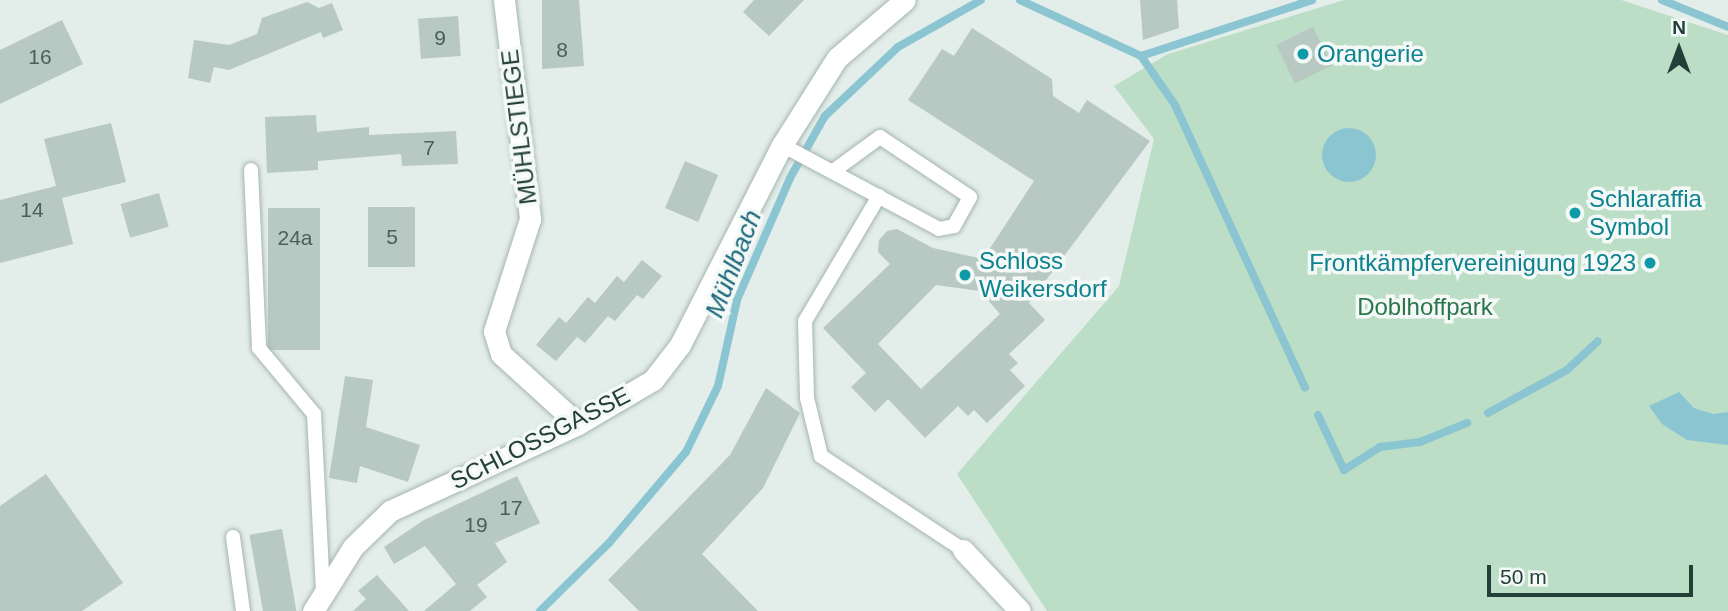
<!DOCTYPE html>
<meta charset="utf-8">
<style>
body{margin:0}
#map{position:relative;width:1728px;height:611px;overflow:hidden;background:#e3ede9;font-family:Arial,sans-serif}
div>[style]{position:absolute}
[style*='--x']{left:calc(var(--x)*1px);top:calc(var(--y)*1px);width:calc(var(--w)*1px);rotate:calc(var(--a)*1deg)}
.green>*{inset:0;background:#bcdec6}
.water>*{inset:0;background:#8bc5d2}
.round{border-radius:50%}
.stream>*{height:8px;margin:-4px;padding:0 4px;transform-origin:4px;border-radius:4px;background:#8bc5d2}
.building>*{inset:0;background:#b8c8c2;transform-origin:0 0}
.roads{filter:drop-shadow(0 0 2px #a5b5b0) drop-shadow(0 0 2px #a5b5b0)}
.service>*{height:14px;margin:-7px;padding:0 7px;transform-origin:7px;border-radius:7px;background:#fff}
.pedestrian>*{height:21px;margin:-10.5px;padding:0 10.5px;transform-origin:10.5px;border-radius:10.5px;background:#fff}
.minor>*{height:21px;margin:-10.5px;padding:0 10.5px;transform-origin:10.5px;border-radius:10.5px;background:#fff}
.dots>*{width:19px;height:19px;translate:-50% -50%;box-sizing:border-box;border:4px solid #f4f9f7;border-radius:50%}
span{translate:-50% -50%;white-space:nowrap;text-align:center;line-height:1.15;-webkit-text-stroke:7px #f4f9f7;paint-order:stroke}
.number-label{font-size:21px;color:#48615a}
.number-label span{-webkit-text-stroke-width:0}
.culture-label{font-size:24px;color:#0d838f}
.left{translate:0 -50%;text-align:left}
.right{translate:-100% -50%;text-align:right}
.street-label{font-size:24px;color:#223f38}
.park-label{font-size:24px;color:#2c764b}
.water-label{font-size:26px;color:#1b687c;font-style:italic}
.north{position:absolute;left:1644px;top:14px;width:70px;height:70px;-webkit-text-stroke:5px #f4f9f7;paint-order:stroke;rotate:0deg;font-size:19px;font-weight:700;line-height:28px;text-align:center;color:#223f38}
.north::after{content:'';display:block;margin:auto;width:24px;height:32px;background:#223f38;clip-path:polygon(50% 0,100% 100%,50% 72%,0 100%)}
.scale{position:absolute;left:1487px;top:565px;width:206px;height:32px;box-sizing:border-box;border:4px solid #223f38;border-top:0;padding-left:9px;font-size:21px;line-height:24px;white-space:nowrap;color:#223f38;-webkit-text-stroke:5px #f4f9f7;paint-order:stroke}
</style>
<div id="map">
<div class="green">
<i style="clip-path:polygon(1344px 0,1621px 0,1728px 35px,1728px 611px,1047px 611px,957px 474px,1119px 286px,1154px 139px,1114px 86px,1168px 54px)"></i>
</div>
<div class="water">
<i class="round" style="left:1322px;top:128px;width:54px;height:54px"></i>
<i style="clip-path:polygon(1679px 392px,1694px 408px,1713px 414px,1728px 412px,1728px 445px,1687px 440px,1662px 424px,1649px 406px)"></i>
</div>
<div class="stream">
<i style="--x:1020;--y:0;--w:133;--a:24.8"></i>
<i style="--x:1141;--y:56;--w:180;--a:-18.1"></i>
<i style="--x:1662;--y:0;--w:71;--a:22.2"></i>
<i style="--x:1141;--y:56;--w:60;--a:55.2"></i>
<i style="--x:1175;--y:105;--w:311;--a:65.3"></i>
<i style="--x:1488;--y:413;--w:90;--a:-28.6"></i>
<i style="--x:1567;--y:370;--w:42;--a:-43.1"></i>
<i style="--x:1318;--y:415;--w:61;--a:64.7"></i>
<i style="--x:1344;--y:470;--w:43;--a:-32.6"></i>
<i style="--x:1380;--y:447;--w:40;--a:-7.1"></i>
<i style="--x:1420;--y:442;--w:51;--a:-22"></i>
<i style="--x:540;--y:611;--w:97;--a:-44.6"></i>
<i style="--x:609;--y:543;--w:119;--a:-49.8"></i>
<i style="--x:686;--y:452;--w:73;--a:-64.1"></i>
<i style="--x:718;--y:386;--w:88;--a:-77.5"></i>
<i style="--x:737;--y:300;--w:133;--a:-66.5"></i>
<i style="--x:790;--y:178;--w:71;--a:-60.6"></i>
<i style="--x:825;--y:116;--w:100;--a:-43.4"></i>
<i style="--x:898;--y:47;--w:95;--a:-29.5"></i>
</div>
<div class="building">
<i style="clip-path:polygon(542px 0,579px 0,584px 66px,542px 69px)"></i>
<i style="clip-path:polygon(754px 0,804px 0,769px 36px,743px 12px)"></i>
<i style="clip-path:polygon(1140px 0,1177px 0,1179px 28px,1143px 40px)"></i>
<i style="clip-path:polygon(307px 2px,319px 8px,332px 3px,343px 30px,323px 38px,321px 32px,229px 70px,214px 67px,210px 83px,188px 78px,194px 40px,229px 45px,257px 34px,262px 18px)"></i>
<i style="left:458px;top:16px;width:40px;height:40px;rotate:86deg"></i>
<i style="clip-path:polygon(62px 20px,83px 64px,0 104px,0 50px)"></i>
<i style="left:1313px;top:27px;width:43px;height:41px;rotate:64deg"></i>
<i style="clip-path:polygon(evenodd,972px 28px,1052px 79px,1053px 96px,1079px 113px,1087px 100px,1150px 141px,1029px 303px,1045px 320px,1009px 354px,1018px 363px,1010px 370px,1025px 386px,987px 423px,974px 410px,968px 416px,958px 406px,925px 438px,888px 399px,875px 412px,851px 387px,866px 373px,823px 328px,890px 264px,878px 252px,879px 240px,887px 231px,897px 229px,933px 248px,983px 259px,1034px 181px,908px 100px,942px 49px,954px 56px,972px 28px,936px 285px,980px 291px,1000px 314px,921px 389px,878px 344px,936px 285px)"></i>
<i style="clip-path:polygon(316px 115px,317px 132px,369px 127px,369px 135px,456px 131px,458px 164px,402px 166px,401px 154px,318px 161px,318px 170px,267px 173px,265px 117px)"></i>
<i style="clip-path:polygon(111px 123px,126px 182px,62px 198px,73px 244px,0 263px,0 200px,56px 186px,44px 139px)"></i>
<i style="left:685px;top:161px;width:36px;height:51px;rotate:23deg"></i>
<i style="left:159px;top:193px;width:35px;height:40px;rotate:74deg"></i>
<i style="left:415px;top:207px;width:60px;height:47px;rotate:90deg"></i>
<i style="left:268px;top:208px;width:52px;height:142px"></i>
<i style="clip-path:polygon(642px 260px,662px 276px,643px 299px,637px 295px,615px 321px,608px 316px,585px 343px,577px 337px,556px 361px,536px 345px,559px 317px,566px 323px,588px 297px,595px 303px,617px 276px,624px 282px)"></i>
<i style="clip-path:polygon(345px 376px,373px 380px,366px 427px,420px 445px,408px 482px,360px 466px,357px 483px,329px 478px)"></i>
<i style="clip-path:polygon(766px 388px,800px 413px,763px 488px,702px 554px,758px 611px,639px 611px,608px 580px,730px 455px)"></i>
<i style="clip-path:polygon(46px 474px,123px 583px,82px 611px,0 611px,0 506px)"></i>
<i style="clip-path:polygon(517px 476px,540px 523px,495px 543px,507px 562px,477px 585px,487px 597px,470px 611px,424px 611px,456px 584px,425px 546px,394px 564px,384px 547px,424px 520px)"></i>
<i style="left:282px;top:529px;width:83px;height:33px;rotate:80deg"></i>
<i style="clip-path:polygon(377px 575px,409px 611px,353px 611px,366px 599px,358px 591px)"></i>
</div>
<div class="roads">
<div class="service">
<i style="--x:782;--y:145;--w:178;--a:28.1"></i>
<i style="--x:939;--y:229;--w:15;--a:-11"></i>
<i style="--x:954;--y:226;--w:33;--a:-61"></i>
<i style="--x:970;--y:197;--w:108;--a:-146.3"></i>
<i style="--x:880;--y:137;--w:59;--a:143.9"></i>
<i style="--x:251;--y:170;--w:178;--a:87.4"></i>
<i style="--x:259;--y:348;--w:86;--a:50.2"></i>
<i style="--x:314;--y:414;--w:178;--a:87.1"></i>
<i style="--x:879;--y:196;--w:145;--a:120.6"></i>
<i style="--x:805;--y:321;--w:77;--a:88.5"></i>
<i style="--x:807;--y:398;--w:60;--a:76.4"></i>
<i style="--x:821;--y:456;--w:170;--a:33.5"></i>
<i style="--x:233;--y:537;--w:75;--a:82.3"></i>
</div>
<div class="pedestrian">
<i style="--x:504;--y:0;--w:221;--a:83.2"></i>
<i style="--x:530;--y:219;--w:118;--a:107.8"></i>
<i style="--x:494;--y:331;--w:24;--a:73"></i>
<i style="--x:501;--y:354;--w:104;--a:42.3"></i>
</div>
<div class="minor">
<i style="--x:963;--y:550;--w:83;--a:46.9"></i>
<i style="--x:313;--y:611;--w:75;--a:-58"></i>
<i style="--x:353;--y:547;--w:52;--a:-44.2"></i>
<i style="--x:390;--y:511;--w:207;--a:-24.8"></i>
<i style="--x:578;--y:424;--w:87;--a:-30.4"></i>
<i style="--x:653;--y:380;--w:44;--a:-52.4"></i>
<i style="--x:680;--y:345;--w:225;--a:-63"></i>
<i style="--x:782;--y:145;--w:103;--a:-57.7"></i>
<i style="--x:837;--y:58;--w:89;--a:-40.5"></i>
</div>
</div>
<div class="dots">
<i style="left:1303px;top:54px;background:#0f9aa8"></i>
<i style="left:1575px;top:213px;background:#0f9aa8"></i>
<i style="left:1650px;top:263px;background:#0f9aa8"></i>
<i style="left:965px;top:275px;background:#0f9aa8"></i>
</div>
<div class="number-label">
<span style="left:440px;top:38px">9</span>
<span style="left:562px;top:50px">8</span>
<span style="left:40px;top:57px">16</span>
<span style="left:429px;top:148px">7</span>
<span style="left:32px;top:210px">14</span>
<span style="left:392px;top:237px">5</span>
<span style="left:295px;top:238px">24a</span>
<span style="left:511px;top:508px">17</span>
<span style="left:476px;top:525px">19</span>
</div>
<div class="culture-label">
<span class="left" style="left:1317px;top:54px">Orangerie</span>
<span class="left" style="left:1589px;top:213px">Schlaraffia<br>Symbol</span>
<span class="left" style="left:979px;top:275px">Schloss<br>Weikersdorf</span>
<span class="right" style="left:1636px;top:263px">Frontkämpfervereinigung 1923</span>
</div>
<div class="street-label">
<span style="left:519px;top:127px;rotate:-97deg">MÜHLSTIEGE</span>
<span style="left:540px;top:438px;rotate:-27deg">SCHLOSSGASSE</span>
</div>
<div class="park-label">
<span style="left:1425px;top:307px">Doblhoffpark</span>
</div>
<div class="water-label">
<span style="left:734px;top:264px;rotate:-69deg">Mühlbach</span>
</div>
<div class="north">N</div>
<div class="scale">50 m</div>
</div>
